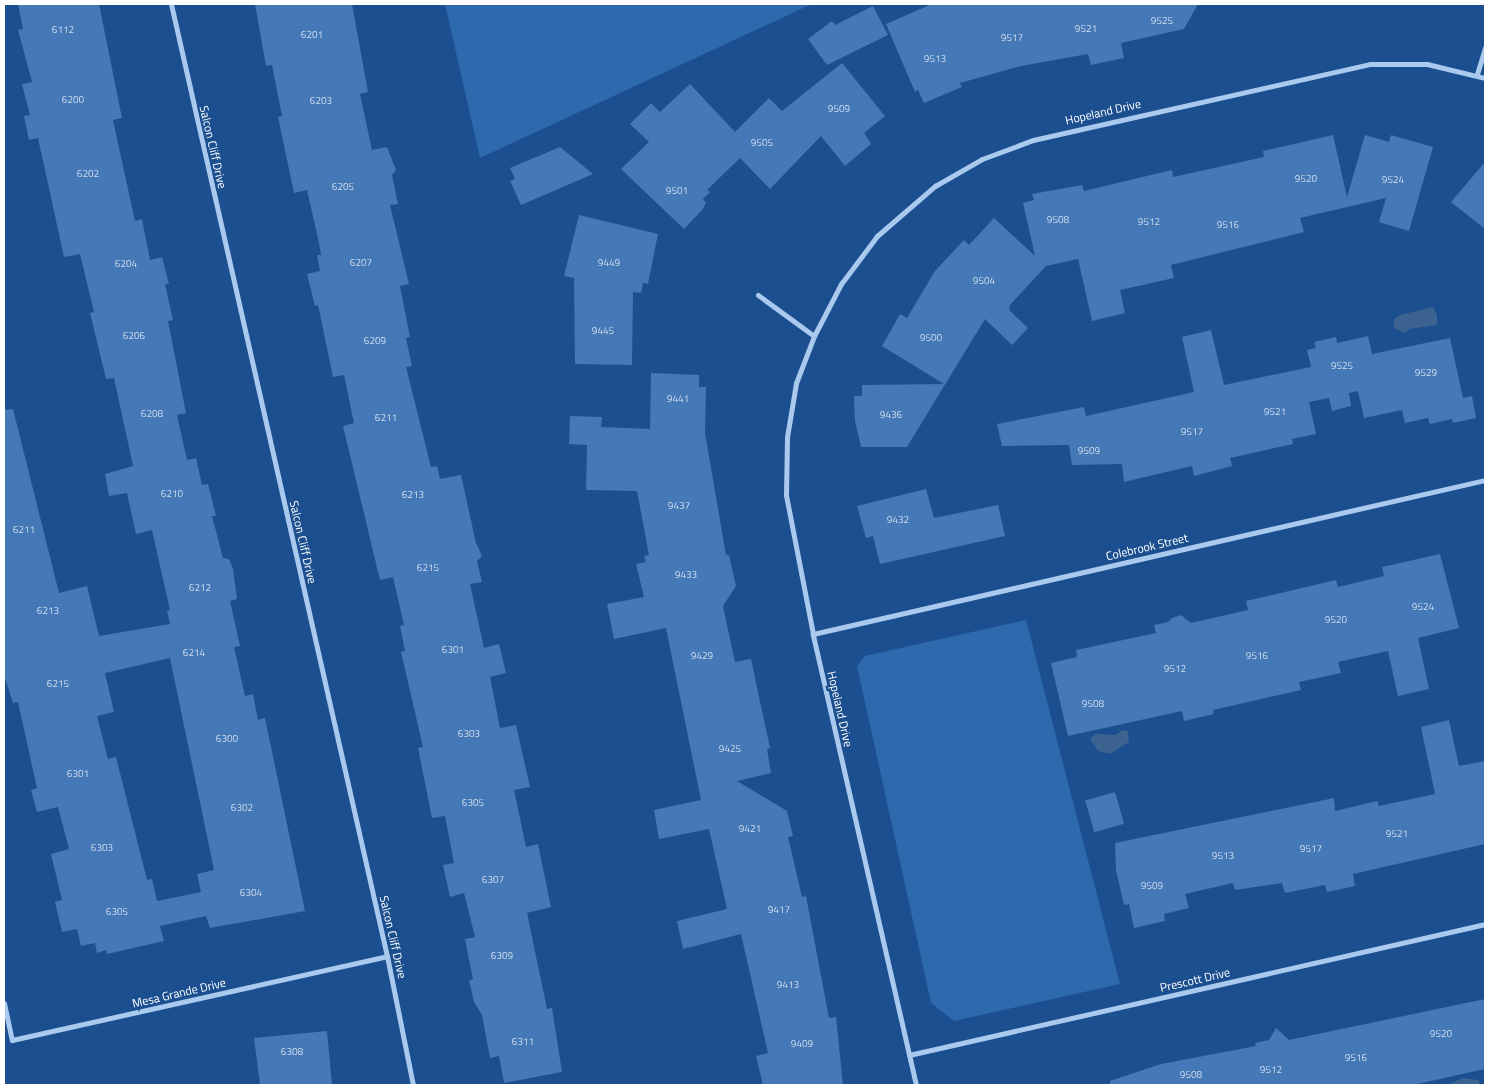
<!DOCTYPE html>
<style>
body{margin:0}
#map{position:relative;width:1489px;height:1089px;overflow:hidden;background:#1b4f8f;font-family:"Titillium Web",sans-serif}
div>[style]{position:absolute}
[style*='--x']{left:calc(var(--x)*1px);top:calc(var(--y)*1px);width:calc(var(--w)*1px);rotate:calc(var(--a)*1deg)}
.green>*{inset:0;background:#2e69ad}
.water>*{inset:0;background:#3c6290}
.building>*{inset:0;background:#4478b7;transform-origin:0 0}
.street>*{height:5px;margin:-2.5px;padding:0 2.5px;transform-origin:2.5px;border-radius:2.5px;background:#a9c9ee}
span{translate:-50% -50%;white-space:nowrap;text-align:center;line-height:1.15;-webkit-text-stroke:4.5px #1b4f8f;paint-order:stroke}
.number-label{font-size:10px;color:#d0dded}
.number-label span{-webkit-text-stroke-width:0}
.street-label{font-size:12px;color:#fff}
.frame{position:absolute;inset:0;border:5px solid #fff;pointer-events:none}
</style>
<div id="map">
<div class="green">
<i style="clip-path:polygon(445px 4px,812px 4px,480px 158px)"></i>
<i style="clip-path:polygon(1026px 620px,1120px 984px,954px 1021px,931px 1003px,857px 666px,865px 656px)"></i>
</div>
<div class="water">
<i style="clip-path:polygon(1433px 307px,1437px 315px,1437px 325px,1409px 329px,1405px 333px,1394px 328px,1394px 319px,1400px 315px)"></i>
<i style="clip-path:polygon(1123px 730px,1128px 731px,1129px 742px,1110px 754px,1098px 751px,1090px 739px,1095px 734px,1115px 735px)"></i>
<i style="clip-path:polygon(1463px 1078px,1478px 1080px,1480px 1085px,1447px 1085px)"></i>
</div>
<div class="building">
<i style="clip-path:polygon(evenodd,18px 4px,99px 4px,122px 118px,113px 120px,135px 221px,142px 219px,150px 260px,162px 257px,169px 284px,165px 284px,173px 320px,168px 321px,186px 413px,177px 415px,187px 460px,196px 458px,202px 485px,208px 484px,216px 516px,212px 516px,223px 558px,229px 559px,233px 569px,237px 599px,230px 601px,240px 646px,234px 647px,245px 696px,253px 694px,258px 720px,265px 718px,305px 911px,210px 928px,206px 916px,160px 926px,164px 941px,107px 954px,106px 950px,97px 953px,95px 943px,81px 946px,77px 929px,62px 932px,55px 902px,62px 900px,51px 854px,69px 849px,58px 807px,37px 812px,31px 790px,37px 788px,18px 702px,13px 703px,4px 675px,4px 410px,13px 409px,59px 593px,87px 586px,99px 636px,170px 624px,167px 611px,170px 610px,152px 530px,136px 534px,127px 493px,109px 496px,105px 474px,133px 466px,114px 378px,106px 379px,90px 313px,94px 312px,80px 254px,64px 257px,38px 138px,29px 140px,24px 116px,30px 115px,22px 84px,32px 82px,18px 30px,23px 29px,18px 4px,170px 658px,214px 870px,197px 874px,201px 892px,157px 901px,152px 879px,147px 880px,116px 757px,108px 759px,97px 716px,114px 712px,105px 673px,170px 658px)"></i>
<i style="clip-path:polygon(255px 4px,352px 4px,368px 92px,360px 94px,372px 150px,387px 147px,396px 170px,392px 175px,398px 204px,390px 205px,409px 284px,400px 286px,410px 337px,406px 338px,412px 366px,406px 367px,431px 467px,437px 466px,440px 479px,461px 475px,476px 543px,482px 556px,477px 561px,482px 582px,470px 584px,484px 648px,499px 644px,506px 673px,490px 677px,500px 728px,516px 725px,530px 787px,514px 790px,526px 847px,538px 844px,551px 907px,527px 913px,547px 1009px,552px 1008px,562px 1072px,504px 1083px,499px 1056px,490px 1058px,482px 1015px,474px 1002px,469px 980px,473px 980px,465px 939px,475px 937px,464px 893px,450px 897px,443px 865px,454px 863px,445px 816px,432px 818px,418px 748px,423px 747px,401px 652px,405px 651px,400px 626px,404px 625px,393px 577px,380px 580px,343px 426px,354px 423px,344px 375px,333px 377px,318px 305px,315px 306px,307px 274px,320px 271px,317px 255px,321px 255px,319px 243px,307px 190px,294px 193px,278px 117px,282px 116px,272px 65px,266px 66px)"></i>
<i style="clip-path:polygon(932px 4px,1198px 4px,1184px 29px,1121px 43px,1124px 58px,1091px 65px,1088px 54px,1021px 66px,960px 83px,962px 87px,924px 103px,918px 90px,915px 92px,886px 24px)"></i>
<i style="clip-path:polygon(873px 6px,888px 35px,827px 65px,808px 39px,832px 21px,835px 25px)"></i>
<i style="clip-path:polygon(842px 63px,885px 116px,864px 133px,871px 144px,845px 166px,821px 136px,770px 189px,740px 158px,707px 190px,710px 192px,703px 199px,706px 203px,702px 210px,684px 229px,621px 169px,649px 142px,630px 124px,651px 103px,660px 112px,690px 84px,735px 132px,769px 98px,782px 111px)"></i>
<i style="clip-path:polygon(1333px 135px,1347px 197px,1365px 135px,1389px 142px,1391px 135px,1433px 147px,1409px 231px,1379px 222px,1386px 198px,1300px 218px,1304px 232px,1171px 265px,1174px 278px,1120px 290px,1125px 313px,1092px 321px,1078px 259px,1046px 266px,1010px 305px,1009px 310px,1028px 328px,1012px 345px,985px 319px,907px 447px,861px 447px,855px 421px,854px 396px,862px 396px,862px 385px,944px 384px,882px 346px,900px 314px,907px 318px,935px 271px,964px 240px,969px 245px,994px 218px,1035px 256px,1023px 203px,1034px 200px,1032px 194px,1082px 185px,1084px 191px,1172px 170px,1173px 177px,1264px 157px,1263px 151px)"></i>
<i style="clip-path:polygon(560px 147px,593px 174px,521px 205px,510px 181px,515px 179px,510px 168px)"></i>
<i style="clip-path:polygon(1485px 162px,1485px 229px,1451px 202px)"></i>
<i style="clip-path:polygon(579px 215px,658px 234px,648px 284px,643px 283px,641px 293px,633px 292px,632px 365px,575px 364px,574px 278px,564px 276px)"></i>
<i style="clip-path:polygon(1211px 330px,1224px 385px,1311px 367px,1307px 350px,1316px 348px,1314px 342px,1336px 337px,1337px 343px,1368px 336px,1372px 354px,1450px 338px,1463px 398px,1472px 396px,1476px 418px,1453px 423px,1452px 419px,1430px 424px,1428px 418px,1405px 423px,1402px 410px,1364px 418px,1358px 391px,1349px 393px,1351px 406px,1332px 411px,1329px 398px,1309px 402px,1316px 434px,1292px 439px,1293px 444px,1230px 458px,1232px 466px,1194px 476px,1192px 466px,1124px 482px,1122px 464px,1072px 465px,1069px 445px,1002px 446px,997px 424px,1084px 407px,1086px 416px,1194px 392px,1182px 337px)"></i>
<i style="clip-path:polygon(651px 373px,699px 375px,699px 387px,706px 387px,705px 433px,726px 555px,729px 555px,736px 586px,723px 606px,735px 662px,751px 659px,770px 748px,767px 749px,771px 773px,737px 781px,787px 811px,793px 836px,788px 837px,802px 897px,806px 896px,829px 1018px,836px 1017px,843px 1085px,763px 1085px,756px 1056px,768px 1053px,741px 934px,683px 949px,677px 921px,727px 909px,709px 829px,659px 839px,654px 810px,701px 800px,666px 628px,614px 639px,607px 604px,644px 597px,636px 564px,646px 562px,644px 556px,649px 555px,637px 491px,586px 490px,587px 445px,569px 444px,570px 416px,602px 417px,601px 427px,650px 429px)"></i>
<i style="clip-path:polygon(926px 489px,934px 518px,998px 505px,1005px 536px,880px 564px,873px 536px,866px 538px,857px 506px)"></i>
<i style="clip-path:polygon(1440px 554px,1459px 628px,1418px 638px,1429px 689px,1398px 696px,1388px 651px,1338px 662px,1341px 673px,1299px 682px,1301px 690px,1213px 710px,1214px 714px,1184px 721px,1182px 711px,1068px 736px,1051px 663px,1077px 657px,1076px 650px,1156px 633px,1154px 625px,1168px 622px,1172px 618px,1181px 615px,1191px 623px,1248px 610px,1246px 601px,1336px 580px,1338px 587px,1384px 576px,1382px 567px)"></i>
<i style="clip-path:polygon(1449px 720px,1459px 766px,1485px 761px,1485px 844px,1353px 874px,1355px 886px,1327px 892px,1325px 885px,1285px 893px,1282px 883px,1235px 890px,1233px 883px,1185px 894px,1189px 908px,1164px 914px,1165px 921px,1134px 928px,1129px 904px,1124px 905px,1116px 870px,1115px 843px,1334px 798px,1335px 811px,1377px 801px,1379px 806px,1435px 794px,1421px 727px)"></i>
<i style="left:1115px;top:792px;width:33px;height:31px;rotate:74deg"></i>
<i style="clip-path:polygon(1485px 999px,1485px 1069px,1413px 1085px,1110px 1085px,1110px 1081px,1161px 1064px,1256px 1046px,1255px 1043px,1269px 1040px,1276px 1028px,1289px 1040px)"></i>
<i style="clip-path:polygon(327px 1031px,332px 1085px,260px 1085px,254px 1038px)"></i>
</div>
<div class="street">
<i style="--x:171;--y:4;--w:976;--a:77.22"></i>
<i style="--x:387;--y:956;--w:132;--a:78.6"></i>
<i style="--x:1477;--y:74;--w:28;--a:-73"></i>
<i style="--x:758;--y:295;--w:69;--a:36.2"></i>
<i style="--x:813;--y:634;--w:689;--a:-12.91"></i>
<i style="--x:4;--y:1003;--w:38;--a:78"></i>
<i style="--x:12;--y:1040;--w:384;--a:-12.6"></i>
<i style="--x:909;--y:1055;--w:591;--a:-12.81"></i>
<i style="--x:916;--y:1085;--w:463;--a:-102.9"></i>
<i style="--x:813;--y:634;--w:142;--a:-101"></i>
<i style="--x:786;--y:495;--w:58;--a:-89"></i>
<i style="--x:787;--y:437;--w:55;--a:-80.5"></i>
<i style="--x:796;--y:383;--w:50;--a:-69"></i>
<i style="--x:814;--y:336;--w:59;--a:-62.6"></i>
<i style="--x:841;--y:284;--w:60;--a:-53.1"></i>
<i style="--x:877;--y:236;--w:77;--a:-40.8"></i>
<i style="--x:935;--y:186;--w:54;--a:-29.9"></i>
<i style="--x:982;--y:159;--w:54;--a:-20.4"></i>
<i style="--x:1033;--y:140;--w:345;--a:-12.7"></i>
<i style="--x:1370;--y:64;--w:57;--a:0"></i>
<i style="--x:1427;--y:64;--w:60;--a:13.6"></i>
</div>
<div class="number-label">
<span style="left:1162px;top:21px">9525</span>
<span style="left:1086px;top:29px">9521</span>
<span style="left:63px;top:30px">6112</span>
<span style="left:312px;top:35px">6201</span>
<span style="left:1012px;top:38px">9517</span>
<span style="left:935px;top:59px">9513</span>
<span style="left:73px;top:100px">6200</span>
<span style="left:321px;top:101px">6203</span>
<span style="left:839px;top:109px">9509</span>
<span style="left:762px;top:143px">9505</span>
<span style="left:88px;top:174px">6202</span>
<span style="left:1306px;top:179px">9520</span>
<span style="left:1393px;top:180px">9524</span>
<span style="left:343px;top:187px">6205</span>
<span style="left:677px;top:191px">9501</span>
<span style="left:1058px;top:220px">9508</span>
<span style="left:1149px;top:222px">9512</span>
<span style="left:1228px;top:225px">9516</span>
<span style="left:361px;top:263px">6207</span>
<span style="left:609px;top:263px">9449</span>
<span style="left:126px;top:264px">6204</span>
<span style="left:984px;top:281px">9504</span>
<span style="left:603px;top:331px">9445</span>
<span style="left:134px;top:336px">6206</span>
<span style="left:931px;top:338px">9500</span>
<span style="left:375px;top:341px">6209</span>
<span style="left:1342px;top:366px">9525</span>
<span style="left:1426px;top:373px">9529</span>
<span style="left:678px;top:399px">9441</span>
<span style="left:1275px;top:412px">9521</span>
<span style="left:152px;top:414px">6208</span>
<span style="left:891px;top:415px">9436</span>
<span style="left:386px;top:418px">6211</span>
<span style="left:1192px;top:432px">9517</span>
<span style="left:1089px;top:451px">9509</span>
<span style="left:172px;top:494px">6210</span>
<span style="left:413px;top:495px">6213</span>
<span style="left:679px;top:506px">9437</span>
<span style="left:898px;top:520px">9432</span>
<span style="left:24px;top:530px">6211</span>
<span style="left:428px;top:568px">6215</span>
<span style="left:686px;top:575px">9433</span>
<span style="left:200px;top:588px">6212</span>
<span style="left:1423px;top:607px">9524</span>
<span style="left:48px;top:611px">6213</span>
<span style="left:1336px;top:620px">9520</span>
<span style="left:453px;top:650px">6301</span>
<span style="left:194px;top:653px">6214</span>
<span style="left:702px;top:656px">9429</span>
<span style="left:1257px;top:656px">9516</span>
<span style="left:1175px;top:669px">9512</span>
<span style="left:58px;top:684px">6215</span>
<span style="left:1093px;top:704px">9508</span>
<span style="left:469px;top:734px">6303</span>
<span style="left:227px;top:739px">6300</span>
<span style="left:730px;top:749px">9425</span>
<span style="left:78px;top:774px">6301</span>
<span style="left:473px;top:803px">6305</span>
<span style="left:242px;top:808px">6302</span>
<span style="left:750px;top:829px">9421</span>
<span style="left:1397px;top:834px">9521</span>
<span style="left:102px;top:848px">6303</span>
<span style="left:1311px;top:849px">9517</span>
<span style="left:1223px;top:856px">9513</span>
<span style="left:493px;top:880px">6307</span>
<span style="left:1152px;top:886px">9509</span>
<span style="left:251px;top:893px">6304</span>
<span style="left:779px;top:910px">9417</span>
<span style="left:117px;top:912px">6305</span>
<span style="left:502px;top:956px">6309</span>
<span style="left:788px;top:985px">9413</span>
<span style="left:1441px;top:1034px">9520</span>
<span style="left:523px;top:1042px">6311</span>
<span style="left:802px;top:1044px">9409</span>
<span style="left:292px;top:1052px">6308</span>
<span style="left:1356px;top:1058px">9516</span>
<span style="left:1271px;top:1070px">9512</span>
<span style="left:1191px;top:1075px">9508</span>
</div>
<div class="street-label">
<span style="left:1103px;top:112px;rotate:-13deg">Hopeland Drive</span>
<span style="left:213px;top:147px;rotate:77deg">Salcon Cliff Drive</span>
<span style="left:303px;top:542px;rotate:77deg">Salcon Cliff Drive</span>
<span style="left:1147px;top:547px;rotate:-13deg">Colebrook Street</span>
<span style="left:840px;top:709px;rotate:77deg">Hopeland Drive</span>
<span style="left:393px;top:937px;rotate:77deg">Salcon Cliff Drive</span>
<span style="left:1195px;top:980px;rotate:-13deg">Prescott Drive</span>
<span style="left:179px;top:993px;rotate:-13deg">Mesa Grande Drive</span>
</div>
<div class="frame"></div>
</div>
